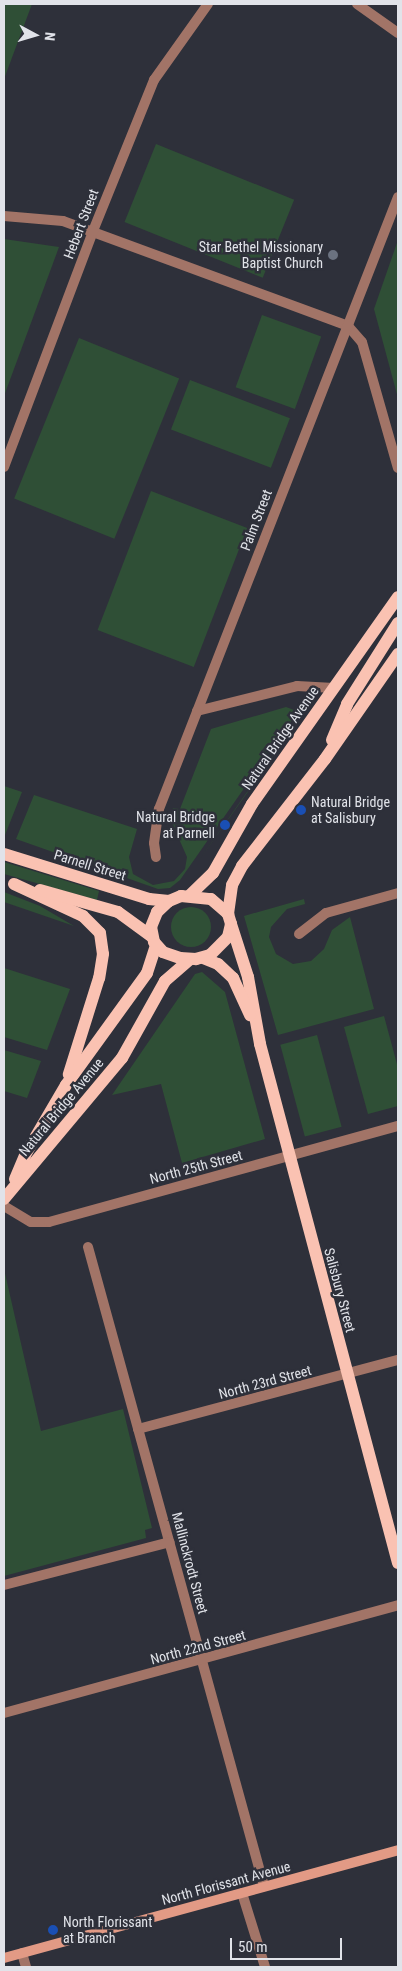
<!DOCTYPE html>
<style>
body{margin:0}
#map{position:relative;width:402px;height:1971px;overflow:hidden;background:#2e303a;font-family:"Roboto Condensed",sans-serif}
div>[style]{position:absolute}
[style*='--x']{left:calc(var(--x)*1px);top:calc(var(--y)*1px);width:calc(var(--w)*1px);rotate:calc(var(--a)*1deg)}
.green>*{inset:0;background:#2f4f36;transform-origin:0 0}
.round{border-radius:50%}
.street>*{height:10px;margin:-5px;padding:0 5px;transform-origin:5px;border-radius:5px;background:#a27467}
.secondary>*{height:10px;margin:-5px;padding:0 5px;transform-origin:5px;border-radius:5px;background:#e29a85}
.primary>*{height:12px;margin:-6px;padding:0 6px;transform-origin:6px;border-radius:6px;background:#fac2b2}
.dots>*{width:14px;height:14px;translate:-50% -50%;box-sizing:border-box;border:2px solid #2e303a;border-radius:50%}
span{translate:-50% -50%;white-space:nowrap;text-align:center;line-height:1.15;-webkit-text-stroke:5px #2e303a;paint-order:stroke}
.street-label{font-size:14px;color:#e1e3e9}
.poi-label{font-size:14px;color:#e1e3e9}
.right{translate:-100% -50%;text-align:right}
.left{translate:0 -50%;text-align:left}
.frame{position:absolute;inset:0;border:5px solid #e1e3e9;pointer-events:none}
.north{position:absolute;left:10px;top:10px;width:50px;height:50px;-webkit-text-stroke:4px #2e303a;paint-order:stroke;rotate:96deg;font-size:14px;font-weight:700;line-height:20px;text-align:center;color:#e1e3e9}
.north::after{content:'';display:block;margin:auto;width:18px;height:22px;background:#e1e3e9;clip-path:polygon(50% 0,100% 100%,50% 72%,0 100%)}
.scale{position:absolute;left:230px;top:1938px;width:112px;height:22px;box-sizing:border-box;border:2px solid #e1e3e9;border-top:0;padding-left:6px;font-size:15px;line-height:18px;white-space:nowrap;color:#e1e3e9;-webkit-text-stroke:4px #2e303a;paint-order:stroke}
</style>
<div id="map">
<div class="green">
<i style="clip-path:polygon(4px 4px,32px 4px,4px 79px)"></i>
<i style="left:156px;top:144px;width:149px;height:84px;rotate:22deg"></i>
<i style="clip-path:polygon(4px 239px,59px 247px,4px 396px)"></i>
<i style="clip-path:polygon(398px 240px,398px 398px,374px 309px)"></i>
<i style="left:262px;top:315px;width:63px;height:77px;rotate:20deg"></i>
<i style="left:79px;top:338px;width:108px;height:173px;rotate:22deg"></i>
<i style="left:190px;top:380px;width:107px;height:53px;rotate:21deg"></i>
<i style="left:151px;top:491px;width:103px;height:149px;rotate:21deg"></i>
<i style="clip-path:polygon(286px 707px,294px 710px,294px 717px,180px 880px,170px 888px,158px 889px,16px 839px,34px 795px,137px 829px,129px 857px,133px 874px,153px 885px,174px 881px,185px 869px,187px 857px,172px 823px,172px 812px,173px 808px,180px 809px,211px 729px)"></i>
<i style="clip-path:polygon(299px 718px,300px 719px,200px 859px)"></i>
<i style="clip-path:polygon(4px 786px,22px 792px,5px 835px,4px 835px)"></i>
<i style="clip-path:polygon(4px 862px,99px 891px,97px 900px,4px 874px)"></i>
<i style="clip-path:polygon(4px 892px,40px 906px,74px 926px,4px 902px)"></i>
<i style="clip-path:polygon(304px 899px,305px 904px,287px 909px,271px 927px,269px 937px,276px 954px,293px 964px,311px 961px,324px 949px,332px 930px,350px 917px,374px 1009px,278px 1035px,244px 916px)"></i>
<i class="round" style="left:171px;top:907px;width:40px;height:40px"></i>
<i style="clip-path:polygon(4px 968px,70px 989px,47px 1050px,4px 1037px)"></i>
<i style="clip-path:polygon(202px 972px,225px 992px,265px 1139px,182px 1163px,161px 1084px,112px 1095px,195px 974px)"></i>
<i style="clip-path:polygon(384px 1016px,398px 1068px,398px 1106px,368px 1114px,344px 1027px)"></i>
<i style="left:317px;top:1035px;width:95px;height:38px;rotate:75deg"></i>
<i style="clip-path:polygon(4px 1050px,41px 1061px,27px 1098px,4px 1091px)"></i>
<i style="clip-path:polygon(4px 1269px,41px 1431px,123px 1409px,152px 1528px,145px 1530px,146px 1538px,4px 1576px)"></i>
</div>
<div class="street">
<i style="--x:357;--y:4;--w:50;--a:35.3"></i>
<i style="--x:4;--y:216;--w:59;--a:4.8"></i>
<i style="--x:63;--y:221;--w:304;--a:20.2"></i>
<i style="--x:348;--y:326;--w:21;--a:49"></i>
<i style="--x:362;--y:342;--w:131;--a:74.1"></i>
<i style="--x:4;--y:467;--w:252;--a:-69.3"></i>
<i style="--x:93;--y:231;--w:163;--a:-68"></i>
<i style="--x:154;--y:80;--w:93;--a:-54.6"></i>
<i style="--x:197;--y:711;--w:103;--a:-14"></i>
<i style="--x:297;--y:686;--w:37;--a:3"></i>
<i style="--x:156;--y:857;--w:14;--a:-98"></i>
<i style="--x:154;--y:843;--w:34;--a:-82"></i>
<i style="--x:159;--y:809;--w:657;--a:-68.67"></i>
<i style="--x:299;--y:934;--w:34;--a:-38"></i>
<i style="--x:326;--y:913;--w:75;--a:-15.5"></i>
<i style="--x:4;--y:1206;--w:31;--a:31"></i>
<i style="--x:31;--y:1222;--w:18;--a:0"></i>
<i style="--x:49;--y:1222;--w:362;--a:-15.4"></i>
<i style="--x:88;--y:1247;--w:663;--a:74.6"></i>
<i style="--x:138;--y:1429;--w:269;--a:-14.9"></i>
<i style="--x:4;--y:1585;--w:171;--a:-14.5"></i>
<i style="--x:4;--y:1713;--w:409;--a:-15.3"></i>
<i style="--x:242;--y:1893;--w:77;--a:72.7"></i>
<i style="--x:22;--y:1953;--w:15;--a:74"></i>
</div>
<div class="secondary">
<i style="--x:4;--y:1958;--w:409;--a:-15.3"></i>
</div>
<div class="primary">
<i style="--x:332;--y:740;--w:39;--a:-67"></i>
<i style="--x:347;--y:704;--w:96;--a:-57.8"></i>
<i style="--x:4;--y:854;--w:152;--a:17.2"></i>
<i style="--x:149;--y:899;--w:20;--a:6"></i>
<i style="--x:14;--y:884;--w:76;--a:24.9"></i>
<i style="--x:83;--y:916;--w:24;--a:45"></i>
<i style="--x:100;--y:933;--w:21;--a:82"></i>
<i style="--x:103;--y:954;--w:24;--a:99"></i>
<i style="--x:99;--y:978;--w:101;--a:107.4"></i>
<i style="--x:40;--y:890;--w:81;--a:15.8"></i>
<i style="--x:118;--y:912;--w:41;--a:36"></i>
<i style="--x:181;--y:896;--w:30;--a:6"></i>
<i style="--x:211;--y:899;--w:23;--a:41"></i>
<i style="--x:228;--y:914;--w:10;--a:73"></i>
<i style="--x:231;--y:924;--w:13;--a:103"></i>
<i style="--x:228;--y:937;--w:25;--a:135"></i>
<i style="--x:210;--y:955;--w:15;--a:164"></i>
<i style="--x:196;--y:959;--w:16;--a:-176"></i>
<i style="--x:180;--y:958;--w:18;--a:-161"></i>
<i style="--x:163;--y:952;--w:13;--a:-132"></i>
<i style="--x:154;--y:942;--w:15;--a:-101"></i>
<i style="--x:151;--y:927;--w:16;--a:-68"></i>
<i style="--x:157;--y:912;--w:16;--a:-43"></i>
<i style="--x:169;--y:901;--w:13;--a:-23"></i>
<i style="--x:189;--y:896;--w:33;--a:-44"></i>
<i style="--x:213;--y:873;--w:79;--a:-60.5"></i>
<i style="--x:252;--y:804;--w:253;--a:-54.8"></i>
<i style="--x:228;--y:914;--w:29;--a:-82"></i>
<i style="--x:232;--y:885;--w:21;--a:-62"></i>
<i style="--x:242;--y:866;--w:135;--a:-52.2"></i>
<i style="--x:325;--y:759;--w:128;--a:-55.2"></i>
<i style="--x:231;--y:924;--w:56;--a:72.2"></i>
<i style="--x:248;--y:977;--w:68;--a:79.8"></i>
<i style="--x:260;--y:1044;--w:537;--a:75.11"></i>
<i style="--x:203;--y:958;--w:16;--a:22"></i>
<i style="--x:218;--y:964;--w:21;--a:43"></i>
<i style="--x:233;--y:978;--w:41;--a:65.3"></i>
<i style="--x:15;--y:1179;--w:26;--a:-67"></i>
<i style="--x:25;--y:1155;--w:81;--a:-59.6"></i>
<i style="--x:66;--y:1085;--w:138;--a:-54.1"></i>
<i style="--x:147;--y:973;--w:28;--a:-72"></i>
<i style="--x:4;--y:1199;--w:184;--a:-50.1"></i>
<i style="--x:122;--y:1058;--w:88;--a:-60.8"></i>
<i style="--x:165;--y:981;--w:32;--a:-41"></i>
</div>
<div class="dots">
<i style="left:333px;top:255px;background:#6b7280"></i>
<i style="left:301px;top:810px;background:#1a4fb4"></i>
<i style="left:225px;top:825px;background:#1a4fb4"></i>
<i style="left:53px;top:1930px;background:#1a4fb4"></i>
</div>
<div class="street-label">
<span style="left:81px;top:224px;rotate:-69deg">Hebert Street</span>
<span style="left:256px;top:520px;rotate:-69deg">Palm Street</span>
<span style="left:280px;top:738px;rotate:-55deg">Natural Bridge Avenue</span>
<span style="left:90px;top:865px;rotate:17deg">Parnell Street</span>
<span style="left:61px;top:1107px;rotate:-50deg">Natural Bridge Avenue</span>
<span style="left:196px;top:1167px;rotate:-15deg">North 25th Street</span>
<span style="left:340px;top:1290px;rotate:75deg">Salisbury Street</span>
<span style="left:265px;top:1382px;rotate:-15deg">North 23rd Street</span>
<span style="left:190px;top:1563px;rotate:75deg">Mallinckrodt Street</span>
<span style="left:198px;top:1647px;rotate:-15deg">North 22nd Street</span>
<span style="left:226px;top:1883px;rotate:-15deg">North Florissant Avenue</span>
</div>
<div class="poi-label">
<span class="right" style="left:323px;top:255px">Star Bethel Missionary<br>Baptist Church</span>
<span class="left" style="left:311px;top:810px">Natural Bridge<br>at Salisbury</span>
<span class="right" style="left:215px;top:825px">Natural Bridge<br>at Parnell</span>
<span class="left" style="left:63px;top:1930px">North Florissant<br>at Branch</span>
</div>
<div class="frame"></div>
<div class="north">N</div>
<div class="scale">50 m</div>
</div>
